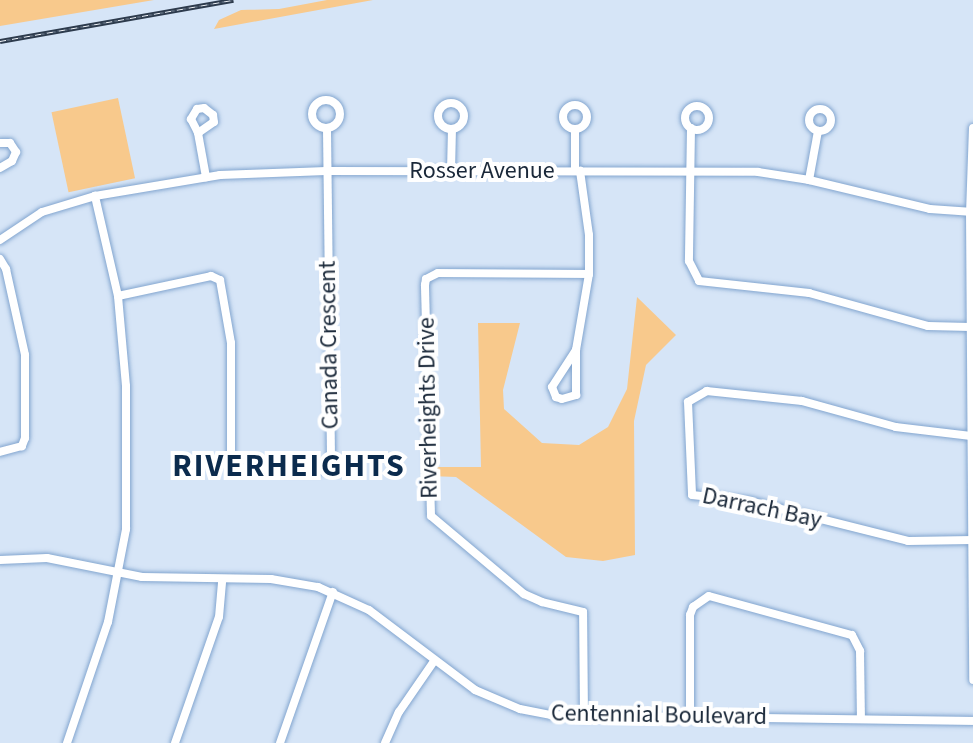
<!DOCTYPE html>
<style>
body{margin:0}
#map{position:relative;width:973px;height:743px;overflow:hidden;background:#d6e5f7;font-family:"Source Sans 3",sans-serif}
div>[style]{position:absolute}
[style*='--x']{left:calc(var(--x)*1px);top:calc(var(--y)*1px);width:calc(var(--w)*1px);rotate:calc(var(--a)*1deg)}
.green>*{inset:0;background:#f8c98c;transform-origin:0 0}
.roads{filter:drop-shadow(0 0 2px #82a5cf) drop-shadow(0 0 2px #82a5cf)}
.minor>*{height:8px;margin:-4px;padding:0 4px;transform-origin:4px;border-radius:4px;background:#fff}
.minor>.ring{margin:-4px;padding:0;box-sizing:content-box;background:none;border:8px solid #fff;border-radius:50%}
.rail>*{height:5px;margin-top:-2.5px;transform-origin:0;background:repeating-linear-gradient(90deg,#fff 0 6px,#2d3b4d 0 12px);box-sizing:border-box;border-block:2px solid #2d3b4d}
span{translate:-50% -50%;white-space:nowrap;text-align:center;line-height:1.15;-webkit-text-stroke:8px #fff;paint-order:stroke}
.street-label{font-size:24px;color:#1a2839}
.district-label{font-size:32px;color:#0b2b4d;font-weight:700;letter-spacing:2px}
</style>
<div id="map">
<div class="green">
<i style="clip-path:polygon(0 0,154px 0,0 26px)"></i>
<i style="clip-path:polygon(327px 0,373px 0,214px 29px,219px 20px,241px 10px,279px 9px)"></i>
<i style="left:118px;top:98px;width:82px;height:68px;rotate:78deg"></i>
<i style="clip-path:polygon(637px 297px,676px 335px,646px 365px,634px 421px,635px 555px,603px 561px,566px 557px,456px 477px,430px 476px,430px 467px,481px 467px,478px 323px,520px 323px,503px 390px,504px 409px,542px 443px,579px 445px,608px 427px,627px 389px)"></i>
</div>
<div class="roads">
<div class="minor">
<i class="ring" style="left:312px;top:100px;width:20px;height:20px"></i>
<i class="ring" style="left:438px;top:103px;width:18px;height:18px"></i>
<i class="ring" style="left:563px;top:105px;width:16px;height:16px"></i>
<i class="ring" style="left:685px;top:106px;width:16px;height:16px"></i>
<i class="ring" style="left:809px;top:109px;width:14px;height:14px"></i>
<i style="--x:691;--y:128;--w:133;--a:90.9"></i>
<i style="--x:689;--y:261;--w:22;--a:63"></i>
<i style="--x:699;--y:281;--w:111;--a:6.2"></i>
<i style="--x:809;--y:293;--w:123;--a:15.5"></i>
<i style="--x:928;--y:326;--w:42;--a:1.4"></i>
<i style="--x:973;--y:128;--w:84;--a:92"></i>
<i style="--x:970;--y:212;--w:468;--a:89.6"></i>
<i style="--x:575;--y:130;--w:41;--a:90"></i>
<i style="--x:198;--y:133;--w:19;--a:-35"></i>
<i style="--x:214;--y:122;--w:7;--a:-98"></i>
<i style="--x:213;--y:115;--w:11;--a:-142"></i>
<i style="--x:204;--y:108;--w:7;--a:172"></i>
<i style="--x:197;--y:109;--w:12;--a:121"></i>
<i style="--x:191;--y:119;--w:16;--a:63"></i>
<i style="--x:198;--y:133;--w:45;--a:79.7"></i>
<i style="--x:0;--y:143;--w:10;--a:0"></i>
<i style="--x:10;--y:143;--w:11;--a:56"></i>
<i style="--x:16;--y:152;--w:10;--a:114"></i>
<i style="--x:12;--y:161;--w:14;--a:150"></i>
<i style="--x:451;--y:172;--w:43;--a:-88.7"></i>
<i style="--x:809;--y:180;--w:50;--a:-79.6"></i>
<i style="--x:0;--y:240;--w:50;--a:-33.7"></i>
<i style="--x:42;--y:212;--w:55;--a:-16.8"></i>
<i style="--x:95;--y:196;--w:127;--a:-9.5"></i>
<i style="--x:220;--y:175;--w:106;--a:-2.2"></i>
<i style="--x:326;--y:171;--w:432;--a:0.1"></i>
<i style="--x:758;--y:172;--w:52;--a:8.9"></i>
<i style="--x:809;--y:180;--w:124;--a:13.5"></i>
<i style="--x:930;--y:209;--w:43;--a:4"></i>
<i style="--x:0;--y:259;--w:12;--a:59"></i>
<i style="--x:6;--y:269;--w:88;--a:77.5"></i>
<i style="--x:25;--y:355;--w:83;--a:90"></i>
<i style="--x:25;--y:438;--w:9;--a:111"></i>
<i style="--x:22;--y:446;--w:23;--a:165"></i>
<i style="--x:118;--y:296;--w:95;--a:-12.1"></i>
<i style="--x:211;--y:276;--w:10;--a:24"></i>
<i style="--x:220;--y:280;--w:64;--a:80.1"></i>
<i style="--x:231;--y:343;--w:117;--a:90"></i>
<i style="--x:231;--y:460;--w:9;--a:63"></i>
<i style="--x:235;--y:468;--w:85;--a:1.3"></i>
<i style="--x:320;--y:470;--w:9;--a:-27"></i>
<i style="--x:328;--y:466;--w:9;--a:-72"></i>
<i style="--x:331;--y:457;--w:329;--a:-90.7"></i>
<i style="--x:576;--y:350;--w:44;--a:123"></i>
<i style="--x:552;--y:387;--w:11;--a:68"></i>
<i style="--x:556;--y:397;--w:6;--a:18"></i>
<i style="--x:562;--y:399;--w:15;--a:-16"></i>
<i style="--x:576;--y:395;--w:45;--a:-90"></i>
<i style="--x:576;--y:350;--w:77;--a:-80.3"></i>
<i style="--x:589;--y:274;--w:39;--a:-90"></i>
<i style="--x:589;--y:235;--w:65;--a:-98"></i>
<i style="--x:971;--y:436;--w:76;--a:-173.2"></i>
<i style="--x:896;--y:427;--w:98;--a:-164.5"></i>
<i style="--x:802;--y:401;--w:96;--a:-174"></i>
<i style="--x:707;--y:391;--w:22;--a:150"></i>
<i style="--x:688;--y:402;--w:93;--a:87.5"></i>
<i style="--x:692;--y:495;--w:57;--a:6"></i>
<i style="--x:749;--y:501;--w:164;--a:14.1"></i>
<i style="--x:908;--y:541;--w:65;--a:-0.9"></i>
<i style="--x:0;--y:560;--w:47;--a:-2.4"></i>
<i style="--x:47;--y:558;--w:97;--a:11.3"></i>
<i style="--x:142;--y:577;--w:129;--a:0.9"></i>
<i style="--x:271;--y:579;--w:48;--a:9.7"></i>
<i style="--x:318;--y:587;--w:56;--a:24.3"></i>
<i style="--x:369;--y:610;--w:133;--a:37"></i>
<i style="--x:475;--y:690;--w:49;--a:22.9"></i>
<i style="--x:520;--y:709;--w:32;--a:11"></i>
<i style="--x:551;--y:715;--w:422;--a:0.8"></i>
<i style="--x:584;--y:717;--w:105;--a:-90.5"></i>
<i style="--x:583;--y:612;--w:42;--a:-166.3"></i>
<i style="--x:542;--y:602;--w:20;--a:-156"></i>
<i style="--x:524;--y:594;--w:121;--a:-140"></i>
<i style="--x:431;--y:516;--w:231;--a:-91.5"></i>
<i style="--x:425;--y:285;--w:6;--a:-81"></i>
<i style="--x:426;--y:279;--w:13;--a:-27"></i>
<i style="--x:438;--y:273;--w:151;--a:0.4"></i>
<i style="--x:690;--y:717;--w:102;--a:-90"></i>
<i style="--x:690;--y:615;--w:9;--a:-69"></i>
<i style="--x:693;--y:607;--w:19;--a:-35"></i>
<i style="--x:709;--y:596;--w:148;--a:15.3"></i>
<i style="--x:852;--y:635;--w:18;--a:63"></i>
<i style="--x:860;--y:651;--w:68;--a:89.2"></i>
<i style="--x:67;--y:743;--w:128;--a:-71.3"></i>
<i style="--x:108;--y:622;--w:95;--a:-79"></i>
<i style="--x:126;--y:529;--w:143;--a:-90"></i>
<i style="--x:126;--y:386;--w:90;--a:-95.1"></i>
<i style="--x:118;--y:296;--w:103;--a:-103"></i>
<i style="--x:175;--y:743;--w:133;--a:-70.8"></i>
<i style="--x:219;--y:617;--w:38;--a:-85"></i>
<i style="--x:280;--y:743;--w:160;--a:-70.7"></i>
<i style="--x:385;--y:743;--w:34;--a:-66"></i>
<i style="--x:399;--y:712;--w:62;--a:-55.5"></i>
</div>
</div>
<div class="rail">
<i style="--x:0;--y:41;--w:237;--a:-10"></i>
</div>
<div class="street-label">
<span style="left:482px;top:171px">Rosser Avenue</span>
<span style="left:329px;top:345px;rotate:-91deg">Canada Crescent</span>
<span style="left:428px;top:408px;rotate:-91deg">Riverheights Drive</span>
<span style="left:762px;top:508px;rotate:12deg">Darrach Bay</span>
<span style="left:659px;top:715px;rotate:1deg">Centennial Boulevard</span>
</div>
<div class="district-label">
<span style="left:289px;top:466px">RIVERHEIGHTS</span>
</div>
</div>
